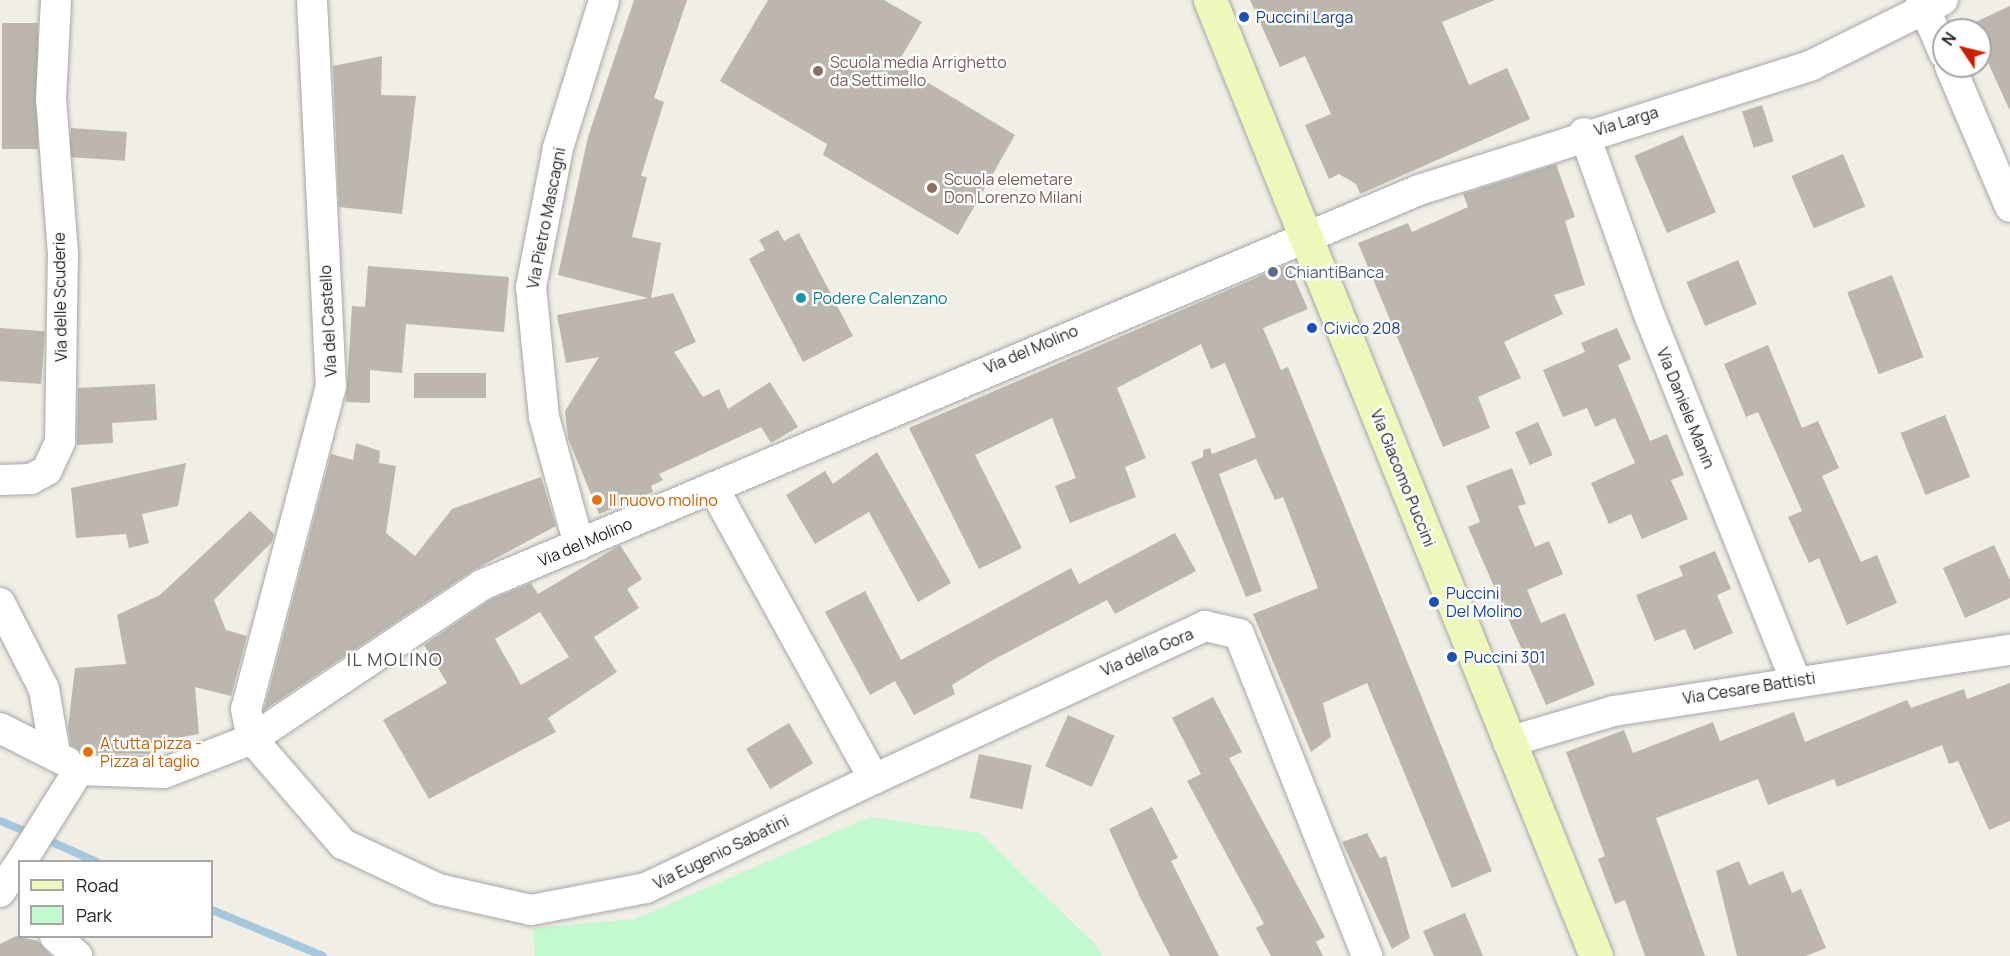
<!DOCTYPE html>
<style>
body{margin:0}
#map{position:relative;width:2010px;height:956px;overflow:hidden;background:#f0eee5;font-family:Manrope,sans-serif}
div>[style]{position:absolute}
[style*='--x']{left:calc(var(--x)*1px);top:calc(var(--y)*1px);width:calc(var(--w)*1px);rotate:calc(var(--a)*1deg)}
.park>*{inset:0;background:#c3f9cf}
.stream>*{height:8px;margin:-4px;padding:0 4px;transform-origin:4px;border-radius:4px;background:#a6c8dd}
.building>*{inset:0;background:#bcb6ae;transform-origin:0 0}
.roads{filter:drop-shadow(0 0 2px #a6a6a6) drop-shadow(0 0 2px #a6a6a6)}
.street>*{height:30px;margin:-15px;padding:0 15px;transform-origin:15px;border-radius:15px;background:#fff}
.secondary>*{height:33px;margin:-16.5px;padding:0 16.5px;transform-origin:16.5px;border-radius:16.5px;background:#ecf9ba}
.dots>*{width:16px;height:16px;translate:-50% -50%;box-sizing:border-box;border:3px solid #fff;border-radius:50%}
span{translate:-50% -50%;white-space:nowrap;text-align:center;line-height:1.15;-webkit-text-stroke:4.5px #fff;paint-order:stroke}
.transit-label{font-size:16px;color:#164399}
.left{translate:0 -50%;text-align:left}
.education-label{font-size:16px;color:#785e54}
.street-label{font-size:16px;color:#1f1f1f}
.service-label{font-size:16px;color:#4e5e75}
.culture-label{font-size:16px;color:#0d838f}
.food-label{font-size:16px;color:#c56008}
.neighbourhood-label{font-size:18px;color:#525252;letter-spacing:1.5px}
.legend{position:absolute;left:18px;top:860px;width:195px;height:78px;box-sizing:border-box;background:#fff;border:2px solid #a5a5a5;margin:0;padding:8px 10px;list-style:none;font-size:18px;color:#1f1f1f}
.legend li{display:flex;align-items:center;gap:12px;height:30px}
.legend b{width:30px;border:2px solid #a5a5a5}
.north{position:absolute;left:1932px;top:18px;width:60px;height:60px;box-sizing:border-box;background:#fff;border:2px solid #a5a5a5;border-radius:50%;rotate:305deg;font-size:16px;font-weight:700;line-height:24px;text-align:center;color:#1f1f1f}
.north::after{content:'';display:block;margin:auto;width:21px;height:27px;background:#cb2002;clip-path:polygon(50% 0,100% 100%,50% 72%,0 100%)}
</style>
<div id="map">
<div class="park">
<i style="clip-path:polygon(870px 817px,980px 833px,1094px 943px,1102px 956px,535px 956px,533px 928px,635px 919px)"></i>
</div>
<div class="stream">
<i style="--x:0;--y:821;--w:35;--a:22"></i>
<i style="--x:43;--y:838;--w:59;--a:24"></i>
<i style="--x:212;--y:910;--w:120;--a:22.5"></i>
</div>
<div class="building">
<i style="clip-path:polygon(634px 0,687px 0,654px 98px,664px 102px,641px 176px,647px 177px,632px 237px,661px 243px,651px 298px,673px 293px,696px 342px,674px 352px,703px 397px,719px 389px,728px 409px,770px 382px,798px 427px,771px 443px,761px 427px,659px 474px,663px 480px,651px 486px,653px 492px,599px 514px,568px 438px,565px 411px,599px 357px,566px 363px,557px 315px,648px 298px,558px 275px,588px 137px)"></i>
<i style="clip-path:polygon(768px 0,884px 0,922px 22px,897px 64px,1015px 135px,958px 235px,823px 155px,827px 144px,720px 81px)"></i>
<i style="clip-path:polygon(1250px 0,1495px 0,1442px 22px,1469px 85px,1507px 68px,1530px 119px,1360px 194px,1356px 184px,1339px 174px,1329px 179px,1305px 125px,1331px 114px,1305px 56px,1280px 67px)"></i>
<i style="clip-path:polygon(2010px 6px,2010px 111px,1980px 45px,1980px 30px,1971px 24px)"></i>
<i style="left:38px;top:23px;width:126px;height:36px;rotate:90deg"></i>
<i style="clip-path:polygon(382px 56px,381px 95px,416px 96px,402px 214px,339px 207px,333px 66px)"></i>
<i style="left:1762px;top:105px;width:38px;height:21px;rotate:72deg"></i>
<i style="left:71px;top:128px;width:56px;height:29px;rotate:4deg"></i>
<i style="left:1683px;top:135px;width:84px;height:53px;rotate:67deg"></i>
<i style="left:1843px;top:154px;width:57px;height:56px;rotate:67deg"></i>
<i style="clip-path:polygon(1556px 164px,1575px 217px,1565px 221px,1585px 285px,1554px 295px,1563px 314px,1504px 342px,1521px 378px,1478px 397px,1490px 428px,1443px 447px,1358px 243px,1408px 223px,1412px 232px,1468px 207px,1463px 194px)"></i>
<i style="clip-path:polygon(778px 230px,784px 241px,799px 233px,853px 336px,803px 362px,749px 259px,765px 250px,759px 240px)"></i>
<i style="left:1738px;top:260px;width:48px;height:56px;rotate:67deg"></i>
<i style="clip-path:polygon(1288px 264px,1308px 309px,1263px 328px,1281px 370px,1288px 367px,1492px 871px,1452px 888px,1367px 683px,1323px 703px,1331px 737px,1311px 752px,1253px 614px,1318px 588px,1283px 497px,1275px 500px,1256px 459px,1219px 474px,1262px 591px,1246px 597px,1191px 462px,1203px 457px,1203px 450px,1210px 448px,1212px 454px,1256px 437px,1225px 363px,1211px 369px,1201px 344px,1117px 388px,1146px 458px,1125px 467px,1136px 497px,1070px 523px,1055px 486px,1076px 478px,1052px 418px,975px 455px,1022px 548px,979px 569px,909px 428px)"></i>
<i style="clip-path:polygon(368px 266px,509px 277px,504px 332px,406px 324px,402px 373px,370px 370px,370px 403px,346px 402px,352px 306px,365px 307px)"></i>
<i style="left:1892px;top:275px;width:88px;height:48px;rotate:69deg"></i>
<i style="left:0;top:328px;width:45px;height:53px;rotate:4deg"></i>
<i style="clip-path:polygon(1617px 328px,1631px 359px,1618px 365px,1650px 441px,1667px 434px,1684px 475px,1671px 480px,1688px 519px,1642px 539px,1631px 514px,1609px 524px,1591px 483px,1635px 463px,1615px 418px,1595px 427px,1587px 408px,1563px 417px,1543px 370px,1585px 352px,1581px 343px)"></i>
<i style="clip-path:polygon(1768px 345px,1802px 428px,1818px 421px,1839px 468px,1822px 476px,1861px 562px,1877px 555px,1897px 603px,1847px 625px,1819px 558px,1809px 563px,1788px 517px,1802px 511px,1758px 412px,1746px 417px,1724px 364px)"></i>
<i style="left:486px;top:373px;width:25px;height:72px;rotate:90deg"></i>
<i style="clip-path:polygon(155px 384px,157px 420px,112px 423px,113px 443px,77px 445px,78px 388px)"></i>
<i style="left:1945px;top:415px;width:67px;height:48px;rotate:68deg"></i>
<i style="left:1538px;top:422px;width:36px;height:25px;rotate:66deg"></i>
<i style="clip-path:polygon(356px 443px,380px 451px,379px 463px,396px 466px,386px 533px,415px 556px,452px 509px,541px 477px,556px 526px,472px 571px,264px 710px,331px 454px,353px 460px)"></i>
<i style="clip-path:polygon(877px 452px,951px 583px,918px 602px,869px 512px,815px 544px,786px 495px,825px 471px,833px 484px)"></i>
<i style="clip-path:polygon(186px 463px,178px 506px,142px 514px,149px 543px,129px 548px,126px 534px,76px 538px,71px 488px)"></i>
<i style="clip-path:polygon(1512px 468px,1526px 504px,1518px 506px,1535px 547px,1549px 541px,1563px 574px,1527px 590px,1541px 623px,1565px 613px,1595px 685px,1546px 705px,1468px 527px,1480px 522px,1466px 486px)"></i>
<i style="clip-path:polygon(250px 511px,274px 534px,272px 542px,214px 600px,226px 630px,247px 636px,231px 696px,195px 687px,199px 734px,151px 743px,151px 754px,82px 753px,71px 745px,68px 728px,75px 668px,126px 664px,117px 615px,160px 595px)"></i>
<i style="clip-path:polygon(1175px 533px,1196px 571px,1115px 614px,1107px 600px,991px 661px,952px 685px,955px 694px,914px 715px,895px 681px,870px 695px,825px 612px,865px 591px,901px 660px,1071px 568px,1079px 584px)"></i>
<i style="clip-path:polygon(evenodd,620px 545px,642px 579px,627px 589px,639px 608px,594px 637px,617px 672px,548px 718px,556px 732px,429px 799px,383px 720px,447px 683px,424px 645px,490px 600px,531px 583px,538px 594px,620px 545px,540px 612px,569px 657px,521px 685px,495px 639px,540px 612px)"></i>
<i style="clip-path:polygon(1994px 545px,2010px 580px,2010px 598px,1965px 618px,1943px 568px)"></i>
<i style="clip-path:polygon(1715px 551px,1731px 589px,1717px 595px,1733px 633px,1694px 650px,1685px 629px,1655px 641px,1636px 595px,1683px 576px,1679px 566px)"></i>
<i style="clip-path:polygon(2010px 683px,2010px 821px,1989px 830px,1958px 761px,1949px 764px,1942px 745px,1837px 787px,1834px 779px,1768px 805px,1758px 779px,1656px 818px,1705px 956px,1645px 956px,1625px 900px,1615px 904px,1598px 859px,1605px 856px,1566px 752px,1624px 730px,1633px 753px,1713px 722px,1720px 741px,1794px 712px,1805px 742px,1907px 700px,1911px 708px,1964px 689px,1967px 699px)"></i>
<i style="clip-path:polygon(1213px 697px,1242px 752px,1229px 758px,1325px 937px,1316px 942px,1323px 956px,1271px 956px,1256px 928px,1264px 924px,1187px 781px,1201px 774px,1172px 718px)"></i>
<i style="left:1068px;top:715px;width:51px;height:56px;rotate:24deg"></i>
<i style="left:789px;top:723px;width:47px;height:50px;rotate:59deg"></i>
<i style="left:979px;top:754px;width:54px;height:45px;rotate:12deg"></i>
<i style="clip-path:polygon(1152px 807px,1178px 858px,1171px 861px,1219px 956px,1170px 956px,1140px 897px,1109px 829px)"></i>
<i style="clip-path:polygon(1367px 833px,1380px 858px,1386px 856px,1410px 938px,1392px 949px,1342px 842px)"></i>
<i style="clip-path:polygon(1739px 861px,1749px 885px,1783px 871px,1792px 893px,1801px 889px,1826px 948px,1806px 956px,1737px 956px,1716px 871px)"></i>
<i style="clip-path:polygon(1465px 913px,1483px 956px,1434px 956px,1423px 931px)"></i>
<i style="clip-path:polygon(16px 936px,38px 941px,51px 956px,0 956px,0 944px)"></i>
</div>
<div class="roads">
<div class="street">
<i style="--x:312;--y:0;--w:386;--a:87.2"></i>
<i style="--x:331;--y:386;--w:334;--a:104.7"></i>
<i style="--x:246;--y:709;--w:31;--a:79"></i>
<i style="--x:252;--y:739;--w:139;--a:49.1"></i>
<i style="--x:343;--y:844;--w:105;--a:25.3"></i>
<i style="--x:438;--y:889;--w:95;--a:12.7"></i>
<i style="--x:531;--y:910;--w:117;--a:-10.8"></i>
<i style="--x:646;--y:888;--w:253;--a:-25.6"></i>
<i style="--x:874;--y:779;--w:333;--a:-118.9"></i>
<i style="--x:1921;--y:0;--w:58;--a:66.5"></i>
<i style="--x:1950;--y:66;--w:153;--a:66.9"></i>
<i style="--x:1584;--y:133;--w:195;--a:70.3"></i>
<i style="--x:1650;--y:317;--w:391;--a:68.2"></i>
<i style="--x:0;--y:480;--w:31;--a:-2"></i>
<i style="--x:31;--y:479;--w:18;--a:-29"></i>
<i style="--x:47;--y:470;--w:31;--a:-65"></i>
<i style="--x:60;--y:442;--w:188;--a:-89.1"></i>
<i style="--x:63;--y:254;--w:155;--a:-94.4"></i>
<i style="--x:51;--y:99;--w:99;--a:-87.1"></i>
<i style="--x:579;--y:545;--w:133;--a:-105.3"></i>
<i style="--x:544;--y:417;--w:131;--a:-95.7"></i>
<i style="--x:531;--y:287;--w:142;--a:-79"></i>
<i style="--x:558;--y:148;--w:155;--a:-72.7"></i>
<i style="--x:0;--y:603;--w:97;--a:62.9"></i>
<i style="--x:44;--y:689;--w:66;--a:80.4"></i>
<i style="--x:0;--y:728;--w:75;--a:26.9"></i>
<i style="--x:1508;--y:742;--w:110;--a:-16.3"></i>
<i style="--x:1614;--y:711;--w:401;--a:-8.8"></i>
<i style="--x:79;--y:770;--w:85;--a:2"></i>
<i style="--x:164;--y:773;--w:94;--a:-21.1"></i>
<i style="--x:252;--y:739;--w:277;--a:-33.8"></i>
<i style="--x:482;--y:585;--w:1017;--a:-22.86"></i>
<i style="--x:1419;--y:190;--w:412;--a:-17.6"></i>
<i style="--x:1812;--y:65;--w:146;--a:-26.4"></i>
<i style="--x:874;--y:779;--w:365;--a:-24.8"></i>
<i style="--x:1205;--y:626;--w:35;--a:13"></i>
<i style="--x:1239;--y:634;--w:347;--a:68.3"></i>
<i style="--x:21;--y:862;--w:109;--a:-57.8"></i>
<i style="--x:0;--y:892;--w:35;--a:-55"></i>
<i style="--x:55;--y:936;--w:30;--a:42"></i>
</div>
<div class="secondary">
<i style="--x:1210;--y:0;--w:1031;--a:68.01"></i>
</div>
</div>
<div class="dots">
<i style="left:1244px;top:17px;background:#1a4fb4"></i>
<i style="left:818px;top:71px;background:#8d6e63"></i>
<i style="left:932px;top:188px;background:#8d6e63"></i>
<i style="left:1273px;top:272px;background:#5c6f8a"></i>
<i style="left:801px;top:298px;background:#0f9aa8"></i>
<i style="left:1312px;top:328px;background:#1a4fb4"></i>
<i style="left:597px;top:500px;background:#e8710a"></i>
<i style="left:1434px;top:602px;background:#1a4fb4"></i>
<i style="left:1452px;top:657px;background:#1a4fb4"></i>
<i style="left:88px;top:752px;background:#e8710a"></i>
</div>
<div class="transit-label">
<span class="left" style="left:1256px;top:17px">Puccini Larga</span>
<span class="left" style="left:1324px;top:328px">Civico 208</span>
<span class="left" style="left:1446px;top:602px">Puccini<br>Del Molino</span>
<span class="left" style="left:1464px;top:657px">Puccini 301</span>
</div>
<div class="education-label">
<span class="left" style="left:830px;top:71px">Scuola media Arrighetto<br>da Settimello</span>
<span class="left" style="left:944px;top:188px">Scuola elemetare<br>Don Lorenzo Milani</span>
</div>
<div class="street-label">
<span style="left:1626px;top:121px;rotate:-17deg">Via Larga</span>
<span style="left:546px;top:218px;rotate:-79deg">Via Pietro Mascagni</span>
<span style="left:60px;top:297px;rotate:-91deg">Via delle Scuderie</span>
<span style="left:328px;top:321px;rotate:-93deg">Via del Castello</span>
<span style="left:1031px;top:349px;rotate:-23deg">Via del Molino</span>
<span style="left:1686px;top:408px;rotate:68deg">Via Daniele Manin</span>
<span style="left:1403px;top:478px;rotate:68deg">Via Giacomo Puccini</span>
<span style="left:585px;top:542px;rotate:-23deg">Via del Molino</span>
<span style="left:1147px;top:652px;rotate:-23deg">Via della Gora</span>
<span style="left:1749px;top:688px;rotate:-9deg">Via Cesare Battisti</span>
<span style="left:721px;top:852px;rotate:-26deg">Via Eugenio Sabatini</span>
</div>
<div class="service-label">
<span class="left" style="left:1285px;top:272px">ChiantiBanca</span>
</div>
<div class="culture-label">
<span class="left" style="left:813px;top:298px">Podere Calenzano</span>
</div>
<div class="food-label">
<span class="left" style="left:609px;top:500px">Il nuovo molino</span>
<span class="left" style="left:100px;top:752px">A tutta pizza -<br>Pizza al taglio</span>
</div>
<div class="neighbourhood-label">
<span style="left:395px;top:659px">IL MOLINO</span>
</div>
<ul class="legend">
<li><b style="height:8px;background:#ecf9ba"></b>Road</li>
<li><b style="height:16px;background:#c3f9cf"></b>Park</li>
</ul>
<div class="north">N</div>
</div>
